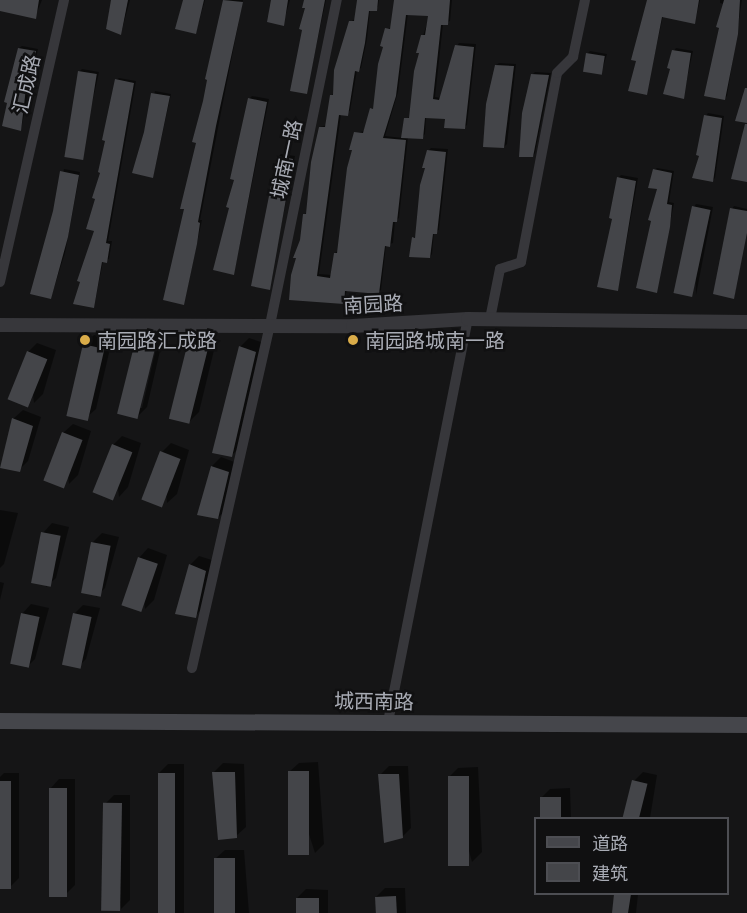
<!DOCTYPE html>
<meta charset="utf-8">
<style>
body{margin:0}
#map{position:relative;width:747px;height:913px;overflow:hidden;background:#151516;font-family:"Asap Condensed","Noto Sans SC",sans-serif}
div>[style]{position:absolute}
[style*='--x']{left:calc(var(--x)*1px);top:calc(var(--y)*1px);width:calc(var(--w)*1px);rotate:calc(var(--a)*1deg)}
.shadow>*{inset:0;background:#0007}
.building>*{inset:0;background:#444549;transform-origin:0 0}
.minor>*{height:10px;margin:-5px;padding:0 5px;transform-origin:5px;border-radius:5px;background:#37373b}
.tertiary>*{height:14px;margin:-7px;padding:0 7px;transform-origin:7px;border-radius:7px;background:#37373b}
.secondary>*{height:16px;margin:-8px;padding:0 8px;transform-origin:8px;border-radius:8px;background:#45464b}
.dots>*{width:16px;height:16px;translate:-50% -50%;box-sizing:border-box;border:3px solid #101011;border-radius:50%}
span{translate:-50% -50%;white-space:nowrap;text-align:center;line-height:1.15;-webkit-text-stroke:5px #101011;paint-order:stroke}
.street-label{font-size:20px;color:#a9acb5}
.poi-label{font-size:20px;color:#a9acb5}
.left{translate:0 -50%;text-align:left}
.legend{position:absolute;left:534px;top:817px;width:195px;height:78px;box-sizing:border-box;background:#101011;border:2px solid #4d4e53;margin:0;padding:8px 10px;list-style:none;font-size:18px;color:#a9acb5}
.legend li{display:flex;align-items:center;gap:12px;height:30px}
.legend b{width:30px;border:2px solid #4d4e53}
</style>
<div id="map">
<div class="shadow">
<i style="clip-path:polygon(0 0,42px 0,35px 17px,0 9px)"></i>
<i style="clip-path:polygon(114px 0,130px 0,121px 33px)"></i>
<i style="clip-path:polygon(183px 0,205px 0,196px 32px)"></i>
<i style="clip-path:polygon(224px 0,243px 0,200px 220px,202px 220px,184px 303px,186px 208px,209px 79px,206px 78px)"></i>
<i style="clip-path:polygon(273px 0,290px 0,283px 24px)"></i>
<i style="clip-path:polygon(305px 0,326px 0,306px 93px,307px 7px)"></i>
<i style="clip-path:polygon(evenodd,357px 0,379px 0,378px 7px,370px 10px,367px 39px,361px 68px,357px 70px,350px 111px,341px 114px,319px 274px,332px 275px,335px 253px,339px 250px,356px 133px,365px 131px,375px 106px,387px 29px,392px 27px,395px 0,452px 0,450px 21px,443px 24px,435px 97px,441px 98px,457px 46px,459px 43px,476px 44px,467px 125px,464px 127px,447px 118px,426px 117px,425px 134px,422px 137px,408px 137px,399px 218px,395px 221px,393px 243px,386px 245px,381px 290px,378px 292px,347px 290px,343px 303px,291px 299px,305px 214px,308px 211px,320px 127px,327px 125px,331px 96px,334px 93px,350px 22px,355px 19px,357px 0,408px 13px,430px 14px,423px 36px,411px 116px,406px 119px,403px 138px,385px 136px,398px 92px,408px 13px)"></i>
<i style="clip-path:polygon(648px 0,700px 0,695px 22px,663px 16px,646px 93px,638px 60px)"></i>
<i style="clip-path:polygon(720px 0,742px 0,727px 96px,725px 98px,724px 4px,720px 3px)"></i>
<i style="clip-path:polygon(22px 46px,38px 49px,21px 129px,19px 48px)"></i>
<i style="clip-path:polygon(676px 48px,693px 51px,683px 97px,672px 68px,674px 51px)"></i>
<i style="clip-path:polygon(590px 51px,607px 54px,601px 74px,587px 54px)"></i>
<i style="clip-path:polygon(499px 63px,516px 64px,507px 144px,504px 147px,496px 65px)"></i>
<i style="clip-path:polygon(82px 69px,99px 72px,80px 158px,79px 72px)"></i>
<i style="clip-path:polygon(535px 72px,551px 73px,535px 153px,533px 156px,532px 75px)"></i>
<i style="clip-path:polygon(119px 78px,136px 81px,108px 241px,112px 241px,109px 259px,103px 261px,94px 307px,97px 198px,116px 80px)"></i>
<i style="clip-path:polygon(155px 91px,171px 94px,153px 176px,145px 133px)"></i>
<i style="clip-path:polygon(252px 96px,269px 99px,234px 273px,236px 179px,249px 99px)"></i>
<i style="clip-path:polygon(708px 113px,724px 116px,715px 178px,713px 180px,701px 155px,706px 116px)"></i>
<i style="clip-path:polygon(431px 148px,448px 149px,439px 230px,434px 232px,432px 254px,430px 257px,413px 238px,417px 235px,428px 151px)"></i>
<i style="clip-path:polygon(281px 154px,295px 156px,269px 288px,278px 157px)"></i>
<i style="clip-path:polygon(657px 168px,674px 171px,669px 202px,674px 203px,657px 291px,659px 188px,654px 170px)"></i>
<i style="clip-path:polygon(64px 169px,80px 172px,65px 253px,51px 297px,54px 211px)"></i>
<i style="clip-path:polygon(621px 175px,638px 178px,618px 289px,614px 218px,618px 178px)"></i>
<i style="clip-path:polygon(696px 204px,713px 207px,696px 295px,694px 207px)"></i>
<i style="clip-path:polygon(734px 206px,747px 209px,747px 233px,734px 297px,732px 209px)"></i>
<i style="clip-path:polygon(evenodd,145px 333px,163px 338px,147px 407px,138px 416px,136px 342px,145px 333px,155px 339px,158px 340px,142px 408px,139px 408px,155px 339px)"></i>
<i style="clip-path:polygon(94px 335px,112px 340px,96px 409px,86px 418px,68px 415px,85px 344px)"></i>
<i style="clip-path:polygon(198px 338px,216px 342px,199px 412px,190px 421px,189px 347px)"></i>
<i style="clip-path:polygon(249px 338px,264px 343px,241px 446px,232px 455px,240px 347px)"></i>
<i style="clip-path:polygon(37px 343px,56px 350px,43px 394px,34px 403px,28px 352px)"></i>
<i style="clip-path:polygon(23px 410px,41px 417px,28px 461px,19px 470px,13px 419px)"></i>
<i style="clip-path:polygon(73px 424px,91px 431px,78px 475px,69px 484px,63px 433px)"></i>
<i style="clip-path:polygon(122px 436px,141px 443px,128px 487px,119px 497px,113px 445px)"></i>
<i style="clip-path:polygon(171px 443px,189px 450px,177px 494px,167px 503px,162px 452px)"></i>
<i style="clip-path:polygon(221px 457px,237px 463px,227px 508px,218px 518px,212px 466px)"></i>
<i style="clip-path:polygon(0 510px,18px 513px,4px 564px,0 568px)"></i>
<i style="clip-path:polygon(52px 523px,69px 527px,56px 578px,46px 587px,43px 533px)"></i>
<i style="clip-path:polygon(102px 533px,119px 537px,105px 588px,96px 597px,93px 542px)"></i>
<i style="clip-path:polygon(148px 548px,167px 555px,154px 600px,145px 609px,139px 558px)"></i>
<i style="clip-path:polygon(199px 556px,215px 561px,204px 607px,195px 616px,190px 565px)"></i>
<i style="clip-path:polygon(0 582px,4px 583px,0 600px)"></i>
<i style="clip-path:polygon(31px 604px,49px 608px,35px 659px,26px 668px,22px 614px)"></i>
<i style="clip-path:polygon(83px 605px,100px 608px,86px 659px,77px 668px,74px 614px)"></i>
<i style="clip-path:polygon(318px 762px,324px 844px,315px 853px,289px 772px,299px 763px)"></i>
<i style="clip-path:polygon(223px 763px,244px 764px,246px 827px,236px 836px,214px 772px)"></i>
<i style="clip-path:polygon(168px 764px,184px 764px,184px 913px,160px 913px,159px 773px)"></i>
<i style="clip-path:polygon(389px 766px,408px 766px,411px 828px,402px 837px,380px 775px)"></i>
<i style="clip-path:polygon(478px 767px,482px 852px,472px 862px,449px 777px,458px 768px)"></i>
<i style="clip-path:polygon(643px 772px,657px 775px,650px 818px,628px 818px,634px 781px)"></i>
<i style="clip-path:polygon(4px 773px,19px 773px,19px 878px,10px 887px,0 888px,0 777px)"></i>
<i style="clip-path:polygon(59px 779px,75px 779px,75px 885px,66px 894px,50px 789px)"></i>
<i style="clip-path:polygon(570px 788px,571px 818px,542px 818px,541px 798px,550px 789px)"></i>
<i style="clip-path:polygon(114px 795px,130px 795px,130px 900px,121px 909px,105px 804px)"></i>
<i style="clip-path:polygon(225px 850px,244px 850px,249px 913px,218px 913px,215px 859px)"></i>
<i style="clip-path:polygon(385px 888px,405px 888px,406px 913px,377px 913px,376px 897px)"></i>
<i style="clip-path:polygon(306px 889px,328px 890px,328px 913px,298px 913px,297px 898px)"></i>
<i style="clip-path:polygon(616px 894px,638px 894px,636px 913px,613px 913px)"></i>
</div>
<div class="building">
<i style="clip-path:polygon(0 0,39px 0,36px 19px,0 11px)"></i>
<i style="clip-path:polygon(111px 0,128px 0,121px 35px,106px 29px)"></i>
<i style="clip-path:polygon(183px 0,204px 0,196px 34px,175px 29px)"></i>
<i style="clip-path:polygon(223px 0,243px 2px,216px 126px,198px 222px,200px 223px,197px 244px,184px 305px,163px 300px,184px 209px,180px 209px,196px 143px,192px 142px,203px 101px,207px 80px,205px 79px)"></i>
<i style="clip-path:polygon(271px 0,288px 0,284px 26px,267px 22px)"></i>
<i style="clip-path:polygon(304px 0,325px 0,307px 94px,290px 91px,302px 30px,299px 29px,305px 8px,302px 8px)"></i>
<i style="clip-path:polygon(357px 0,378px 0,377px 11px,369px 11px,365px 43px,359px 72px,355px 71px,348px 116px,339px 115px,317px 276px,330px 278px,334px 253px,337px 253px,347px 168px,352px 150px,349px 150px,354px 132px,363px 133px,370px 108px,373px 109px,378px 64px,383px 47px,380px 46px,385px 28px,390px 29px,394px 0,450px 0,448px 25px,441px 25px,433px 99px,439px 100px,455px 45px,474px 47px,465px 129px,444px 128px,445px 119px,425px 118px,423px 139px,401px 138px,404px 118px,409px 118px,414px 71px,419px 53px,416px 53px,421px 35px,425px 35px,428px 16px,406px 15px,396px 96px,383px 138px,406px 140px,397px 222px,393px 222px,390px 247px,385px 246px,379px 294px,345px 291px,344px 304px,289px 300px,291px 275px,296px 258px,293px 258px,300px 240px,303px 214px,306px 214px,311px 162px,319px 127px,325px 127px,330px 95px,333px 95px,334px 70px,349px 21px,354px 21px)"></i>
<i style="clip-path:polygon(647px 0,699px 0,695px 24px,662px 17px,647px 95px,628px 91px,636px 61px,631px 60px)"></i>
<i style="clip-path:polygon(724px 0,740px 0,738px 34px,725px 100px,704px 96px,719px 28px,716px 27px)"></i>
<i style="clip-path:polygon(18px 48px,36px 51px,26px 88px,21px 131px,2px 126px,7px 103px,4px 102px)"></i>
<i style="clip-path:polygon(672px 50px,691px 53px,684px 99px,663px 94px,670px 69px,667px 68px)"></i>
<i style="left:586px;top:53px;width:19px;height:19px;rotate:9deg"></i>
<i style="clip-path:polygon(495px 65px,514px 66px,504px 148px,483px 147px,486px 104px)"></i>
<i style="left:78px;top:71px;width:19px;height:87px;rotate:9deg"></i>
<i style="clip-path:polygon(531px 74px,549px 75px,533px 157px,519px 157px,522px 113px)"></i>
<i style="clip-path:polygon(115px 79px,134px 83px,106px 243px,110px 244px,107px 263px,102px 262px,94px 308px,73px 304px,80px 282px,77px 281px,94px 231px,86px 229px,95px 199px,92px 198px,100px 173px,98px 172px,105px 141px,102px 140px)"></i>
<i style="clip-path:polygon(745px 88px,747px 88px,747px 123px,735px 121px)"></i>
<i style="clip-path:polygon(151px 93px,170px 96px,153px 178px,132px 173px,144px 132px)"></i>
<i style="clip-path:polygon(248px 98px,267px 102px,234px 275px,213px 270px,229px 208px,226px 207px,234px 180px,230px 179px)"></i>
<i style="clip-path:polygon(704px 115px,722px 118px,713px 182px,692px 178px,699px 156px,696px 155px)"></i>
<i style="clip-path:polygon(745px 124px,747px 124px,747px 182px,731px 179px)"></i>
<i style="clip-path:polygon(427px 150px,446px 152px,437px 234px,433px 234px,430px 258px,409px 257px,412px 237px,415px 238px,420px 185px,425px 168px,422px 168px)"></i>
<i style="clip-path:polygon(277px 156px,293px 159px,270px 290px,251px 286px)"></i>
<i style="clip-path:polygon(653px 169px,672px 173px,667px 204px,672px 205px,670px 227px,657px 293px,636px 288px,651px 221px,648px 220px,657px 189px,648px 188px)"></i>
<i style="clip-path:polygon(60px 171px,79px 175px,68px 237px,51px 299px,30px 294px,53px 211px)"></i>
<i style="clip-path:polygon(617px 177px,636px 181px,618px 291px,597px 287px,612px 219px,609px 218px)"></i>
<i style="left:692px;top:206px;width:19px;height:89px;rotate:12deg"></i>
<i style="clip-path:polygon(730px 208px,747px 211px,747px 233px,734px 299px,713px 294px)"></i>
<i style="left:135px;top:342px;width:21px;height:74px;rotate:14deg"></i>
<i style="left:83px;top:344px;width:22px;height:74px;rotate:13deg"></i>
<i style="left:187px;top:346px;width:21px;height:75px;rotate:14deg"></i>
<i style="clip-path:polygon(239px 346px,256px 352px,232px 457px,212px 453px)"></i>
<i style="left:27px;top:351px;width:22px;height:52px;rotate:22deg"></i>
<i style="clip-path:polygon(12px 418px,33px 426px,20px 472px,0 468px)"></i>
<i style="left:62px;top:432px;width:22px;height:52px;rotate:21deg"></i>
<i style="left:112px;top:444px;width:22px;height:52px;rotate:22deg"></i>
<i style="left:160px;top:451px;width:22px;height:52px;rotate:21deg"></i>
<i style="clip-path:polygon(211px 466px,229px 472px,218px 519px,197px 515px)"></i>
<i style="left:41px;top:532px;width:20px;height:52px;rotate:11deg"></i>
<i style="left:91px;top:542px;width:20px;height:52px;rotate:11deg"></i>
<i style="left:138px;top:557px;width:21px;height:51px;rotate:19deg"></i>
<i style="clip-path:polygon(189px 564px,206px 571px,196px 618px,175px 614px)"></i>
<i style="left:21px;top:613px;width:19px;height:52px;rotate:12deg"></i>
<i style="left:73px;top:613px;width:19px;height:53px;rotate:12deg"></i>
<i style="left:288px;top:771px;width:21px;height:84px"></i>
<i style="clip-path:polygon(212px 772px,235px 772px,237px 838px,218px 840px)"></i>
<i style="left:158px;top:773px;width:17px;height:140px"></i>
<i style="clip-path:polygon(378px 774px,399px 774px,403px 838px,384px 843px)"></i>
<i style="left:448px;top:776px;width:21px;height:90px"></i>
<i style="left:632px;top:780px;width:16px;height:39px;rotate:14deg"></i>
<i style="left:0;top:781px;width:11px;height:108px"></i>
<i style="left:49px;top:788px;width:18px;height:109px"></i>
<i style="left:540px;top:797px;width:21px;height:22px"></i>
<i style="left:122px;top:803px;width:108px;height:19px;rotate:91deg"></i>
<i style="left:214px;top:858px;width:21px;height:55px"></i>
<i style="clip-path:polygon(614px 894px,631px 894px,628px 913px,612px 913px)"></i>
<i style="left:396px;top:896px;width:17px;height:21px;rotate:87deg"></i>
<i style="left:296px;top:898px;width:23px;height:15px"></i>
</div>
<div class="minor">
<i style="--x:0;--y:282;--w:289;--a:-77.2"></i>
<i style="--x:490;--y:319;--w:51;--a:-78.7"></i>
<i style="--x:500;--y:269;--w:22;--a:-18"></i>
<i style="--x:521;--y:262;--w:192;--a:-79.2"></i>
<i style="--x:557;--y:73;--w:23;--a:-45"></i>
<i style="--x:573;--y:57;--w:58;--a:-78.1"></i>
<i style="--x:192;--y:668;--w:352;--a:-77.2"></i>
<i style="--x:270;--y:325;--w:332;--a:-78.4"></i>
<i style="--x:388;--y:722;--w:411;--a:-78.8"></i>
</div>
<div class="tertiary">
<i style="--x:0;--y:325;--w:353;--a:0.2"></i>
<i style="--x:353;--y:326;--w:115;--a:-3.5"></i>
<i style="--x:468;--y:319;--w:279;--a:0.6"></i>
</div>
<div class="secondary">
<i style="--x:0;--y:721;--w:747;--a:0.31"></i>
</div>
<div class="dots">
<i style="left:85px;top:340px;background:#daac49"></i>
<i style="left:353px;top:340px;background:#daac49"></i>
</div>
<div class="street-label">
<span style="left:26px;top:84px;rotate:-77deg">汇成路</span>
<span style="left:286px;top:159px;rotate:-78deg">城南一路</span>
<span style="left:373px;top:304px;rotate:-3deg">南园路</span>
<span style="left:374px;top:701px;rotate:1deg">城西南路</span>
</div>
<div class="poi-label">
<span class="left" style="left:97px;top:340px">南园路汇成路</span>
<span class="left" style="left:365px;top:340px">南园路城南一路</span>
</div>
<ul class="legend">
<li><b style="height:8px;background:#45464b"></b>道路</li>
<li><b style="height:16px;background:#444549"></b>建筑</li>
</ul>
</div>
